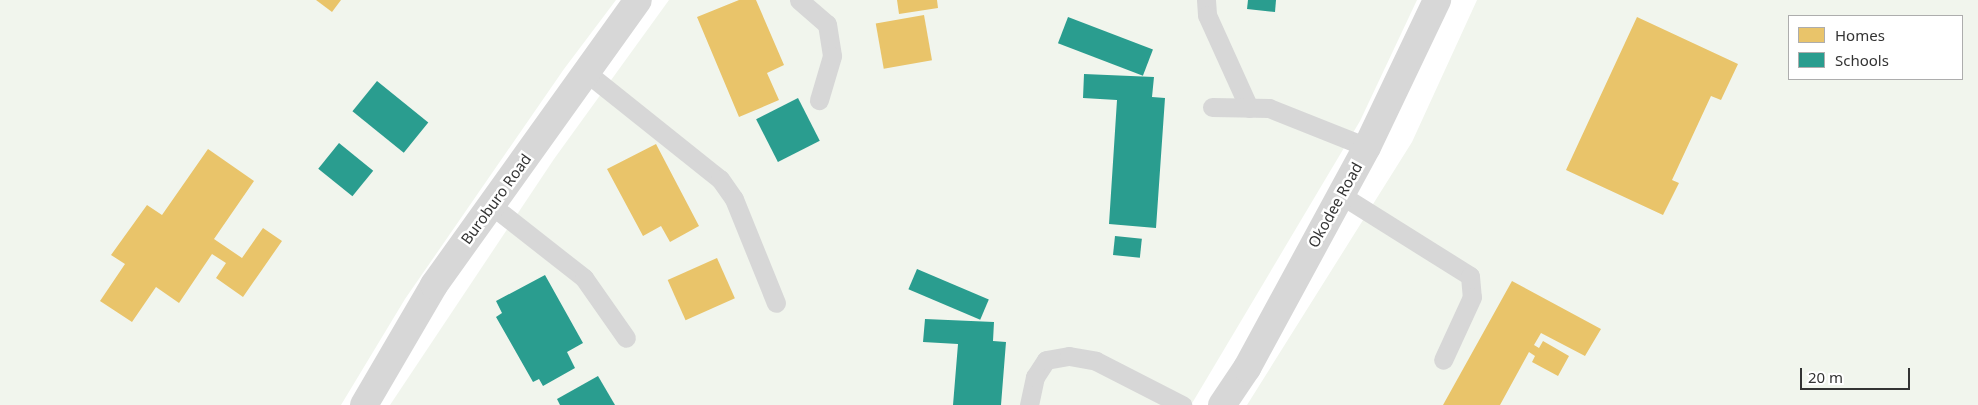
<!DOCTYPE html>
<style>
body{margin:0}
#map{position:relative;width:1978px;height:405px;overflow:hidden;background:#fff;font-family:"Noto Sans",sans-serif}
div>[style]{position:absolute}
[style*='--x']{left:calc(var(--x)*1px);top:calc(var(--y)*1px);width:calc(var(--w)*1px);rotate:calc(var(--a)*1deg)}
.green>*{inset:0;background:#f1f5ed}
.homes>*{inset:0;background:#e9c46a;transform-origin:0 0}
.schools>*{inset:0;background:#2a9d8f;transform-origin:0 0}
.service>*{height:19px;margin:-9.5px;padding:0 9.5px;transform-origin:9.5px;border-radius:9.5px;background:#d7d7d7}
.minor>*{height:28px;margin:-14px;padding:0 14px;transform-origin:14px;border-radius:14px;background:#d7d7d7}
span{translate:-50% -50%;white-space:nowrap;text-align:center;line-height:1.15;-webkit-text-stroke:5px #fff;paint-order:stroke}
.street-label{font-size:15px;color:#333}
.legend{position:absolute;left:1788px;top:15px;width:175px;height:65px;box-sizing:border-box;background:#fff;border:1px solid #adadad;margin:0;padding:6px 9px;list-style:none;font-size:15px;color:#333}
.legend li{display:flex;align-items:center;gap:10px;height:25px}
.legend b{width:25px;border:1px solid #adadad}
.scale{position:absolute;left:1800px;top:368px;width:110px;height:22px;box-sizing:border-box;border:2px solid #333;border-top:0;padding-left:6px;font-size:15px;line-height:18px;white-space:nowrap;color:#333;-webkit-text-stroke:4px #fff;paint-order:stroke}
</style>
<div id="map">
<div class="green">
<i style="clip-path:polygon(0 0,616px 0,564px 69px,405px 299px,341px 405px,0 405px)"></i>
<i style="clip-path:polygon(669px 0,1417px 0,1360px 121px,1191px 405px,390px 405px,554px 159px)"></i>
<i style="clip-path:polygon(evenodd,1477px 0,1978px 0,1978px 405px,1247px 405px,1412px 142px,1477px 0,1789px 16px,1962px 16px,1962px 79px,1789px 79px,1789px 16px)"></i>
</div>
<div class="homes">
<i style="clip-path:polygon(316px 0,341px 0,332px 12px)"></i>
<i style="clip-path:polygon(739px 0,756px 0,784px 65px,767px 73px,779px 100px,739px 117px,697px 17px)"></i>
<i style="clip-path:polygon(897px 0,937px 0,938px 8px,899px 14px)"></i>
<i style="left:924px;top:15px;width:46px;height:49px;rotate:80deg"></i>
<i style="clip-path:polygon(1637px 17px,1738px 64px,1721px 100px,1711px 96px,1672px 180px,1679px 183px,1663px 215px,1566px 170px)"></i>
<i style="clip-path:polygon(656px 144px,699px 226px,670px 242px,661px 226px,643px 236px,607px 169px)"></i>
<i style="clip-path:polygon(208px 149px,254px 181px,214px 239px,242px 258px,263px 228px,282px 241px,243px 297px,216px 278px,226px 263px,212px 254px,179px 303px,156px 287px,132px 322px,100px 301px,125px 264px,111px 255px,147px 205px,162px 215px)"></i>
<i style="left:717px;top:258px;width:44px;height:54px;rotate:66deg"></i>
<i style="clip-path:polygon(1512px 281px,1601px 329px,1585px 356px,1541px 333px,1534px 345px,1539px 348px,1543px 341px,1569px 356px,1558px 376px,1532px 362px,1535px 356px,1529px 352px,1500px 405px,1443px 405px)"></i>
</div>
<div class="schools">
<i style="clip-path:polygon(1248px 0,1276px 0,1275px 12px,1247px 9px)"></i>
<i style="left:1068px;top:17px;width:91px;height:28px;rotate:21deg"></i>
<i style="clip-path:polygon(1084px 74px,1154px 77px,1152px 97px,1165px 98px,1156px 228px,1109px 224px,1117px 100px,1083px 98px)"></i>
<i style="left:377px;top:81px;width:66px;height:39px;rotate:39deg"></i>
<i style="left:798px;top:98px;width:48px;height:47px;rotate:63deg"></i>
<i style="left:339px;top:143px;width:44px;height:33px;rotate:39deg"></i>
<i style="left:1115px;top:236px;width:27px;height:19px;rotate:6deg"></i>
<i style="left:917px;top:269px;width:78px;height:22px;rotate:23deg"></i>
<i style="clip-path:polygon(545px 275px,583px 343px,567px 352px,575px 368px,543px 386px,539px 379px,533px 382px,496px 317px,502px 313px,496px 301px)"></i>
<i style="clip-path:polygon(925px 319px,994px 322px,993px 341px,1006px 342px,1001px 405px,953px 405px,958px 344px,923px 342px)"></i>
<i style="clip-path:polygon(598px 376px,615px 405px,560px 405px,557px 399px)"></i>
</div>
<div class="service">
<i style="--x:799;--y:0;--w:37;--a:41"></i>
<i style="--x:827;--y:24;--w:32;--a:81"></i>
<i style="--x:832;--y:56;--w:46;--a:106.5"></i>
<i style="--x:1206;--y:0;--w:15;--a:86"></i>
<i style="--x:1207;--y:15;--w:102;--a:65.7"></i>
<i style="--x:587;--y:73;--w:170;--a:38.6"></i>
<i style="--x:720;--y:179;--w:24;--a:55"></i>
<i style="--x:734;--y:199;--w:112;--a:68"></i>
<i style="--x:1212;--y:107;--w:57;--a:1"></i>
<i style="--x:1269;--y:108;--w:105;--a:21.7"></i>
<i style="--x:1341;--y:195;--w:152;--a:32.1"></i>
<i style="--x:1470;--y:276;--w:21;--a:85"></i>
<i style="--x:1472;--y:297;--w:69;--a:114.7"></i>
<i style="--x:491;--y:205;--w:118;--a:38.1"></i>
<i style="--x:584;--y:278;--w:73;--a:55"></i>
<i style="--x:1029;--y:405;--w:29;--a:-78"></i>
<i style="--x:1035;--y:377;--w:20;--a:-57"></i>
<i style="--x:1046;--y:360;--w:23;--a:-10"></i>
<i style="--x:1069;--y:356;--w:27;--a:10"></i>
<i style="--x:1096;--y:361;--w:97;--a:27.1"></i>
</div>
<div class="minor">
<i style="--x:364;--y:405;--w:139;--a:-59.7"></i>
<i style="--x:434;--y:285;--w:350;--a:-54.4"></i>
<i style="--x:1222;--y:405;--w:45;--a:-56"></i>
<i style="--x:1247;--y:368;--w:251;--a:-61.5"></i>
<i style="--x:1367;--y:147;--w:163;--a:-64.5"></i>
</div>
<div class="street-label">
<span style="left:496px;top:199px;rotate:-54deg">Buroburo Road</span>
<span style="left:1335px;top:205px;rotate:-61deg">Okodee Road</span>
</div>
<ul class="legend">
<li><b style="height:14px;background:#e9c46a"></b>Homes</li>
<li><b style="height:14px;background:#2a9d8f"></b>Schools</li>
</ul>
<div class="scale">20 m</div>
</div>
